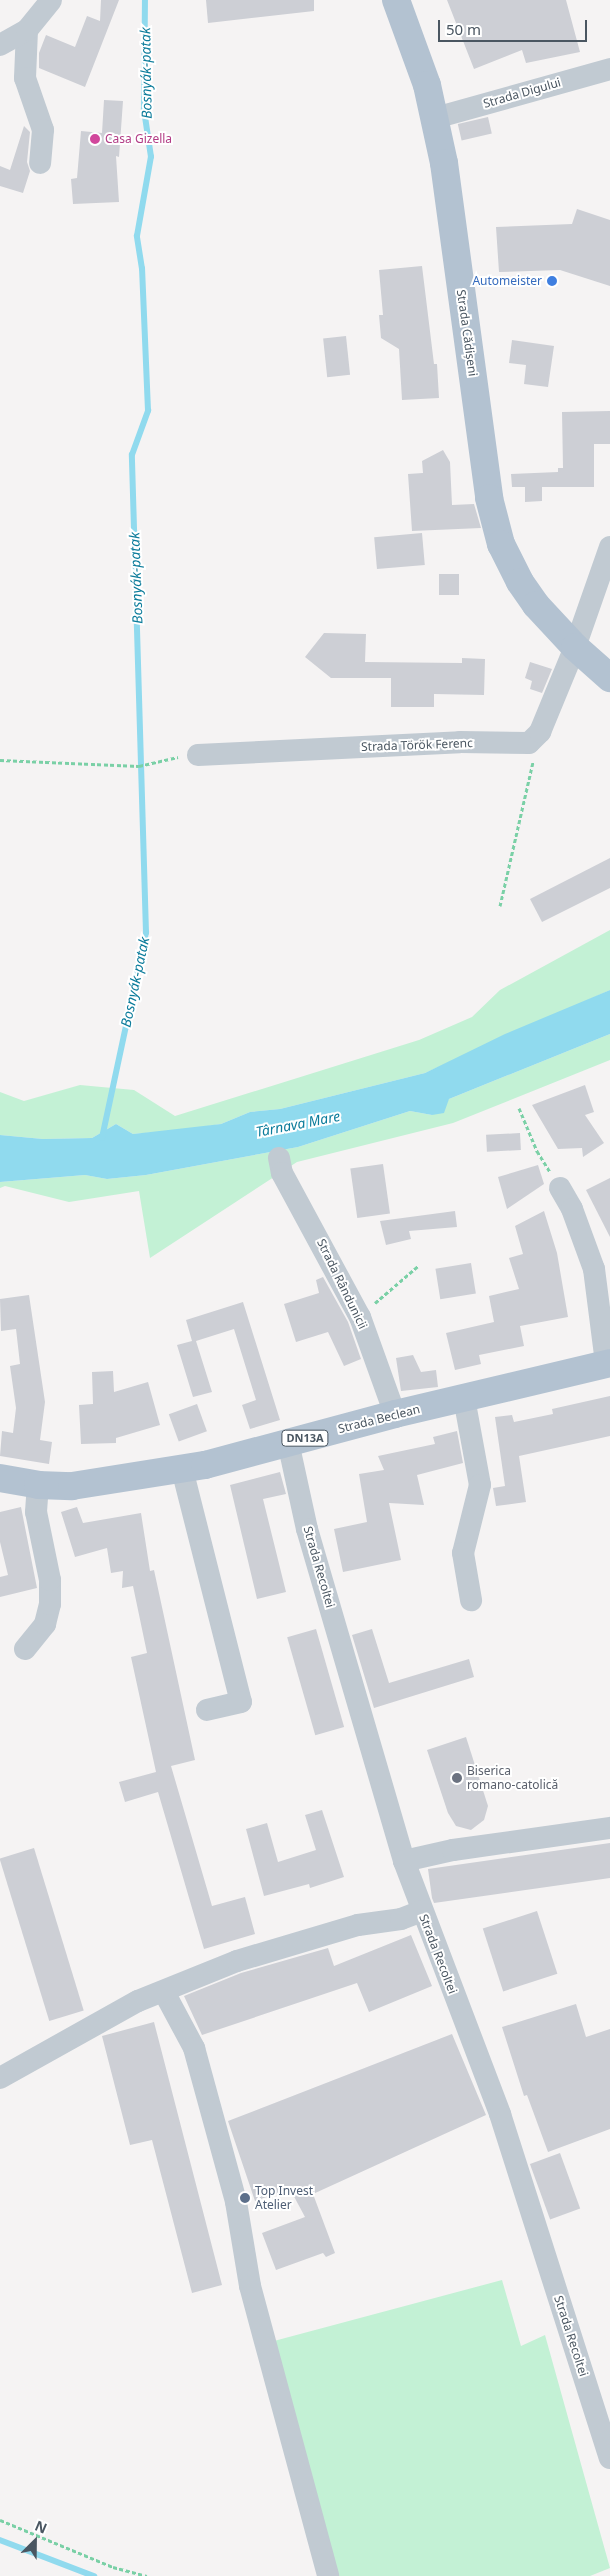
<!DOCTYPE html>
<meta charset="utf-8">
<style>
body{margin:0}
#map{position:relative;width:610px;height:2576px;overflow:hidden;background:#f5f3f3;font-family:"Noto Sans",sans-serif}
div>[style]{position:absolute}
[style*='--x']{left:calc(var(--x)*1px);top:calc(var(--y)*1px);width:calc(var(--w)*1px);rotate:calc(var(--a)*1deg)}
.green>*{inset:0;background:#c3f1d5}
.water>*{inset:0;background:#90daee}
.stream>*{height:5.5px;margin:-2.75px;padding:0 2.75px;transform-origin:2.75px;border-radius:2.75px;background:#90daee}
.building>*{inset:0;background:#cdcfd5;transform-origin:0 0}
.path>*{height:3px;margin-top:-1.5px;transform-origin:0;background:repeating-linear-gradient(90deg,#7ad0a6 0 4px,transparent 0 6.5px)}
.minor>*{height:22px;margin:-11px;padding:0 11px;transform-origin:11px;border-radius:11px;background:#c1cad2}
.major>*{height:28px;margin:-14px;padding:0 14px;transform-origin:14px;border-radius:14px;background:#b3c2d1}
.dots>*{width:14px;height:14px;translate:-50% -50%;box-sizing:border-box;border:2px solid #fff;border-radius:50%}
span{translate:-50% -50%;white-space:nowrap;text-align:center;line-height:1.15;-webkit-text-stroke:4px #fff;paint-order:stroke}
.shield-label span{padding:1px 4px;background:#fff;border:1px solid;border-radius:4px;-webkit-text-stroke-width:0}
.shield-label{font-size:11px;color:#4a5661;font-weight:700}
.street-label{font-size:12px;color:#4a5661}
.hotel-label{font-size:12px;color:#b23c85}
.left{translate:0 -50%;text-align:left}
.shop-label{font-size:12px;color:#366cbe}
.right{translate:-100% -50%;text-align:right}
.worship-label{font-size:12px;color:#5b616d}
.service-label{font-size:12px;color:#4e5e75}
.water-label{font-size:14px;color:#0c7c9b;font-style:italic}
.north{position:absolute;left:10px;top:2516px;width:50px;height:50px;-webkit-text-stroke:4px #fff;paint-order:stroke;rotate:23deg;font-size:14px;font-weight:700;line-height:20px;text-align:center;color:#4a5661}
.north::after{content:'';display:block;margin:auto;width:18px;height:22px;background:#4a5661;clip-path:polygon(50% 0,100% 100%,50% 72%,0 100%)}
.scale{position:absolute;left:438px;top:20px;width:149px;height:22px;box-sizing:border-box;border:2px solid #4a5661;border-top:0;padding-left:6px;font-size:15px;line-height:18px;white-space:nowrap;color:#4a5661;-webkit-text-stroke:4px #fff;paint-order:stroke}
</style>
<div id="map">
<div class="green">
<i style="clip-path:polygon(610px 930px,610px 990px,425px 1073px,280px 1109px,250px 1112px,221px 1124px,182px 1130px,133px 1134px,116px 1124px,92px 1138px,43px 1139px,0 1135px,0 1092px,24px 1101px,80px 1085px,134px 1090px,175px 1116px,419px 1040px,472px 1017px,500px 990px)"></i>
<i style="clip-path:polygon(610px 1034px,610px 1060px,453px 1123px,297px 1162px,150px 1258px,139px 1191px,69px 1202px,5px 1186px,0 1188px,0 1182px,85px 1175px,107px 1179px,146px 1175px,298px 1147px,410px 1111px,432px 1115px,449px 1099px)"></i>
<i style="clip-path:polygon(502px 2280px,521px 2346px,545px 2335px,610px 2568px,590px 2576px,338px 2576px,274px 2341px)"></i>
</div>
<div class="water">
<i style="clip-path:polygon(610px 990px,610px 1034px,449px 1099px,444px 1113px,432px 1115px,410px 1111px,298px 1147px,146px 1175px,107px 1179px,85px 1175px,0 1182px,0 1135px,43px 1139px,92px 1138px,116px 1124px,133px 1134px,221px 1124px,250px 1112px,280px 1109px,425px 1073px,505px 1034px)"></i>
</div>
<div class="stream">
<i style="--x:102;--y:1138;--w:210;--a:-77.9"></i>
<i style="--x:146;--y:933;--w:478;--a:-91.7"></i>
<i style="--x:132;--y:455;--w:47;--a:-70"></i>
<i style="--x:148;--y:411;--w:142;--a:-92.4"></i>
<i style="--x:142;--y:269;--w:33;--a:-99"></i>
<i style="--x:137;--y:236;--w:80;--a:-80"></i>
<i style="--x:151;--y:157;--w:48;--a:-98.5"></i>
<i style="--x:144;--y:110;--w:110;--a:-89.5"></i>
<i style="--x:0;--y:2540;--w:101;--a:21"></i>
</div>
<div class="building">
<i style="clip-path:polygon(101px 0,119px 0,85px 87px,39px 68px,39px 53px,46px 35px,75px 47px,87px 16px,100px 21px)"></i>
<i style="clip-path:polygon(206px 0,314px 0,314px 11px,208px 23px)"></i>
<i style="clip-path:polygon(447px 0,566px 0,580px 52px,526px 63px,522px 50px,474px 69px)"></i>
<i style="clip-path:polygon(104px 100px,123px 101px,119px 157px,116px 156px,119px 202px,73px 204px,71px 179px,77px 178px,81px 131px,102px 133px)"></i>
<i style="left:488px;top:117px;width:17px;height:31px;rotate:77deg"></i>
<i style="clip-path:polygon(24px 126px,30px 132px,27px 162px,30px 171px,23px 193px,0 186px,0 166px,10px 170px)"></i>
<i style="clip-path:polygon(577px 209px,610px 220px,610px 286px,560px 270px,499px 272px,496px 227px,572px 224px)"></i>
<i style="clip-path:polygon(422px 266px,434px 364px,437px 364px,439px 398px,402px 400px,399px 349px,381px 338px,379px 315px,383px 315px,379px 270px)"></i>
<i style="left:346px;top:336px;width:39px;height:23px;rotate:84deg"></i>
<i style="clip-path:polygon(512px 340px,554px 346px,548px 387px,524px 384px,526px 365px,509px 363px)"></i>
<i style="clip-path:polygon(610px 411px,610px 444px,594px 444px,594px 487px,542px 487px,542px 501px,525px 502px,525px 487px,512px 487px,511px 474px,558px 472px,558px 468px,563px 468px,562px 412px)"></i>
<i style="clip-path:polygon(443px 450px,450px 462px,452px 505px,474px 504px,481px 528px,412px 531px,408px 474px,423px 473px,422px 461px)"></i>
<i style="left:422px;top:533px;width:32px;height:48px;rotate:85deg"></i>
<i style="left:439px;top:574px;width:20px;height:21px"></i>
<i style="clip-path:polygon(324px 633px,366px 634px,365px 662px,462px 663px,462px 658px,485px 659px,484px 695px,434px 694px,434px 707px,391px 707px,391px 678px,331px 678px,305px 657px)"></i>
<i style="clip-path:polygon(530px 662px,552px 669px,542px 693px,530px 689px,532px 681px,525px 678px)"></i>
<i style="clip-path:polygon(610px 858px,610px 888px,542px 922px,530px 899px)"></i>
<i style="clip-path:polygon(585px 1085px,594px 1112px,585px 1115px,604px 1143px,583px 1157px,582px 1148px,558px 1149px,532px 1105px)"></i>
<i style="left:520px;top:1133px;width:17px;height:34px;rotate:87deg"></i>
<i style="left:383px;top:1164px;width:50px;height:33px;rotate:82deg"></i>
<i style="clip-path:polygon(538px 1165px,544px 1184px,507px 1209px,498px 1177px)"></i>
<i style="clip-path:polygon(610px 1178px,610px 1237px,586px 1190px)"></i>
<i style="clip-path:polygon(455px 1211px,457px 1227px,409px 1231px,411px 1239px,386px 1245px,380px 1221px)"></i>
<i style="clip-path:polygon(544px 1211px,557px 1253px,568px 1317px,520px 1326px,524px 1346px,479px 1355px,481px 1364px,455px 1370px,446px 1333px,494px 1322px,489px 1296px,519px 1289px,509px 1258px,523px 1254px,515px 1226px)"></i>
<i style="left:471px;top:1263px;width:31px;height:36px;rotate:81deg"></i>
<i style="clip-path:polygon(323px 1277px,348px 1322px,361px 1359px,344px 1366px,328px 1332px,296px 1342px,284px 1304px,319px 1293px,316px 1280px)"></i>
<i style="clip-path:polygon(29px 1295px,45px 1402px,40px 1440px,52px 1442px,49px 1464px,0 1456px,2px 1431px,13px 1433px,16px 1408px,10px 1366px,20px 1364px,16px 1329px,1px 1331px,0 1299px)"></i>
<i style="clip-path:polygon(243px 1302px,280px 1420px,250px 1429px,242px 1405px,256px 1400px,234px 1329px,196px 1341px,212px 1392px,193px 1397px,177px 1345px,192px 1341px,186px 1320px)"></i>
<i style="clip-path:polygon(413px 1355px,421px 1372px,436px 1370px,438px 1387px,401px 1391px,396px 1358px)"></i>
<i style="clip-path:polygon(113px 1371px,114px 1392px,148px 1382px,160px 1425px,116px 1438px,116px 1443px,81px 1444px,79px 1405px,93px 1404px,92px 1372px)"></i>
<i style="clip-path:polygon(610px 1396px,610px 1436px,519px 1456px,526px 1502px,496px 1506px,493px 1488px,505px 1486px,495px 1417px,512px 1415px,514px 1422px,553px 1414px,552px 1409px)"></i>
<i style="left:197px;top:1404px;width:29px;height:30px;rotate:70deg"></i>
<i style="clip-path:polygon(457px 1431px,463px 1463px,417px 1475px,424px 1505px,389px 1503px,401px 1560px,343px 1572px,334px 1529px,367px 1522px,359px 1474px,384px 1470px,378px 1456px,435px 1444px,433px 1437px)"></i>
<i style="clip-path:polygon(280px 1472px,286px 1494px,263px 1499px,286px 1592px,257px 1599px,230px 1485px)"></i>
<i style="clip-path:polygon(21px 1507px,37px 1588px,0 1597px,0 1577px,8px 1575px,0 1542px,0 1512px)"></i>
<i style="clip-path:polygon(77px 1507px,83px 1523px,141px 1513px,150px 1571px,154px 1570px,195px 1760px,171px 1766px,212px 1906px,245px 1897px,255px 1934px,204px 1949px,158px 1792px,125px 1802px,119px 1782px,156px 1772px,131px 1657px,147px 1653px,133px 1586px,122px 1588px,123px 1571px,111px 1573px,107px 1548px,75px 1557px,61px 1512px)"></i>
<i style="left:316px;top:1629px;width:102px;height:30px;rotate:74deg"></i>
<i style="clip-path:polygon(372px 1629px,389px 1683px,469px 1659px,474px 1677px,374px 1708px,352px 1635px)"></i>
<i style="clip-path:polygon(466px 1737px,488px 1806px,484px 1820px,471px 1830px,456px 1826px,448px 1813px,427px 1750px)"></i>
<i style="clip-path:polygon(322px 1810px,344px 1877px,310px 1888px,309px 1884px,264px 1896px,246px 1829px,267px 1823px,278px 1862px,316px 1850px,305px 1815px)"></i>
<i style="clip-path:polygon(610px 1843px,610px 1878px,434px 1903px,432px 1898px,428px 1869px)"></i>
<i style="left:34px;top:1848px;width:170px;height:36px;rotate:73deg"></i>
<i style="left:537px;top:1911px;width:66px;height:57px;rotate:72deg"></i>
<i style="clip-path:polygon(411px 1935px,432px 1986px,369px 2012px,357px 1983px,202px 2035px,184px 1996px,241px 1973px,328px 1948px,334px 1966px)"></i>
<i style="clip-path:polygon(576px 2004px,586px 2037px,610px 2029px,610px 2129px,548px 2152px,527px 2095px,524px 2096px,502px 2027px)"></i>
<i style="clip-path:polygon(154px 2022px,222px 2285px,192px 2293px,152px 2140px,130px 2145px,102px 2036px)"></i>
<i style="clip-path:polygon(452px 2034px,486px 2115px,313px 2194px,335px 2253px,326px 2257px,323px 2253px,276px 2270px,262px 2233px,305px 2217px,290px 2189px,255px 2201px,228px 2121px)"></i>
<i style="left:560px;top:2153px;width:59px;height:32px;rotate:70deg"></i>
</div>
<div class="path">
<i style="--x:0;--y:760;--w:139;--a:2.5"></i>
<i style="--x:139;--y:766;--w:40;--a:-13"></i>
<i style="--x:500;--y:906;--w:148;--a:-77.1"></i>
<i style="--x:519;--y:1108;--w:47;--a:67.3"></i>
<i style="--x:537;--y:1151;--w:25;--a:58"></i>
<i style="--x:375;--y:1303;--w:57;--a:-40.7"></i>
<i style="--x:0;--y:2520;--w:122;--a:22.6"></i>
<i style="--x:113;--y:2567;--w:35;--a:15"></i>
</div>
<div class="minor">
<i style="--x:27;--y:30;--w:48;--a:92.4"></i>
<i style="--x:25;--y:78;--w:55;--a:70.9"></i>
<i style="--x:43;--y:130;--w:33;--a:95"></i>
<i style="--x:0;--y:45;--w:31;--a:-29"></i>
<i style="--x:27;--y:30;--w:38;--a:-51"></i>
<i style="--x:435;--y:118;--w:182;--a:-15.6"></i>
<i style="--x:198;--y:755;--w:262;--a:-2.8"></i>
<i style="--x:460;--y:742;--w:69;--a:0.8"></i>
<i style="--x:529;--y:743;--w:16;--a:-45"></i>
<i style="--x:540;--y:732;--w:92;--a:-67.6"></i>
<i style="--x:575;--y:647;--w:106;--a:-70.7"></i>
<i style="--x:279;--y:1158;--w:15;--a:79"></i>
<i style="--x:282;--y:1173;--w:164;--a:61.6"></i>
<i style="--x:360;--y:1317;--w:103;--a:70.2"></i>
<i style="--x:560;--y:1188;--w:24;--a:60"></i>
<i style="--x:572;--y:1209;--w:64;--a:69.9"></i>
<i style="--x:594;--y:1269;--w:95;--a:82.7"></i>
<i style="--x:464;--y:1398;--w:88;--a:79.6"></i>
<i style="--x:480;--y:1485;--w:70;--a:104"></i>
<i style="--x:463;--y:1553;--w:48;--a:80.3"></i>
<i style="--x:288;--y:1442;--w:89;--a:77.7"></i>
<i style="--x:307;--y:1529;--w:346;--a:73.7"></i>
<i style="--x:404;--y:1861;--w:271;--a:69.2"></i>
<i style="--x:500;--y:2114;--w:361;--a:72.3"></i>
<i style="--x:182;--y:1469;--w:240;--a:75.8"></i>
<i style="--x:241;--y:1702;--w:35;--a:167"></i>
<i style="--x:25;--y:1649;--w:32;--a:-51"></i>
<i style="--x:45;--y:1624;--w:21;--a:-76"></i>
<i style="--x:50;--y:1604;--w:24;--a:-90"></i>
<i style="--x:50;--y:1580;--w:69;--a:-101.6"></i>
<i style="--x:36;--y:1512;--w:27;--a:-86"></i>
<i style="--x:404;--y:1861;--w:50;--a:-12.7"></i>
<i style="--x:453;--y:1850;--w:159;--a:-8"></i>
<i style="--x:164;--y:1992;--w:64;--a:61.8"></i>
<i style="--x:194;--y:2048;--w:160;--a:74.7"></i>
<i style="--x:236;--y:2202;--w:85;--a:80.5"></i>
<i style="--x:250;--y:2286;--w:300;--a:74.9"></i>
<i style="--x:0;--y:2078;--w:158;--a:-29.2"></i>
<i style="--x:138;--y:2001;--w:107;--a:-22"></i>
<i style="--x:237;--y:1961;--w:126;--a:-16.6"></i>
<i style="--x:358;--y:1925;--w:43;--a:-7.9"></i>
<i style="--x:401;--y:1919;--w:22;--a:-21"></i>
</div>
<div class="major">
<i style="--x:396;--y:0;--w:90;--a:70"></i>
<i style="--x:427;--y:85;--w:80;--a:77.7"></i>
<i style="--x:444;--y:163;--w:338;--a:82.3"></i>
<i style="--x:489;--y:498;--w:48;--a:75.4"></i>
<i style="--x:501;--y:544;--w:42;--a:63.4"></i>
<i style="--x:520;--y:582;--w:28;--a:55"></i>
<i style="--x:536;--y:605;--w:57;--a:47.1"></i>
<i style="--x:575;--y:647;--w:47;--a:41.5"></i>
<i style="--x:0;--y:1478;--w:39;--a:10"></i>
<i style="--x:38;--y:1485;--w:34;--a:2"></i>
<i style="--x:72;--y:1486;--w:135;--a:-9"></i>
<i style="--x:205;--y:1465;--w:197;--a:-15"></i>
<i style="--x:395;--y:1414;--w:221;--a:-13.3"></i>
</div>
<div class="dots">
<i style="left:95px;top:139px;background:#d1479c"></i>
<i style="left:552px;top:281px;background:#3f7fe0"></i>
<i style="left:457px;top:1778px;background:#6b7280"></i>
<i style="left:245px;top:2198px;background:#5c6f8a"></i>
</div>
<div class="shield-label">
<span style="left:305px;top:1438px">DN13A</span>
</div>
<div class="street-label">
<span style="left:522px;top:93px;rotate:-16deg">Strada Digului</span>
<span style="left:467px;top:333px;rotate:82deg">Strada Cădișeni</span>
<span style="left:417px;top:745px;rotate:-2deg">Strada Török Ferenc</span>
<span style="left:342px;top:1284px;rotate:64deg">Strada Rândunicii</span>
<span style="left:379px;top:1419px;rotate:-14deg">Strada Beclean</span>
<span style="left:319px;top:1567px;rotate:74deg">Strada Recoltei</span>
<span style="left:438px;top:1954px;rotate:69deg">Strada Recoltei</span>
<span style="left:571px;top:2336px;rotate:72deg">Strada Recoltei</span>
</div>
<div class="hotel-label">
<span class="left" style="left:105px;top:139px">Casa Gizella</span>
</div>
<div class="shop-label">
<span class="right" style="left:542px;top:281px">Automeister</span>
</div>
<div class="worship-label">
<span class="left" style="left:467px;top:1778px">Biserica<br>romano-catolică</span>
</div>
<div class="service-label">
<span class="left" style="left:255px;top:2198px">Top Invest<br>Atelier</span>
</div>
<div class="water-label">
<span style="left:146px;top:73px;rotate:-91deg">Bosnyák-patak</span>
<span style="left:136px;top:578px;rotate:-92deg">Bosnyák-patak</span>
<span style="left:135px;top:982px;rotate:-78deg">Bosnyák-patak</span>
<span style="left:298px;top:1124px;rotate:-11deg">Târnava Mare</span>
</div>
<div class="north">N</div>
<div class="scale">50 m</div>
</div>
